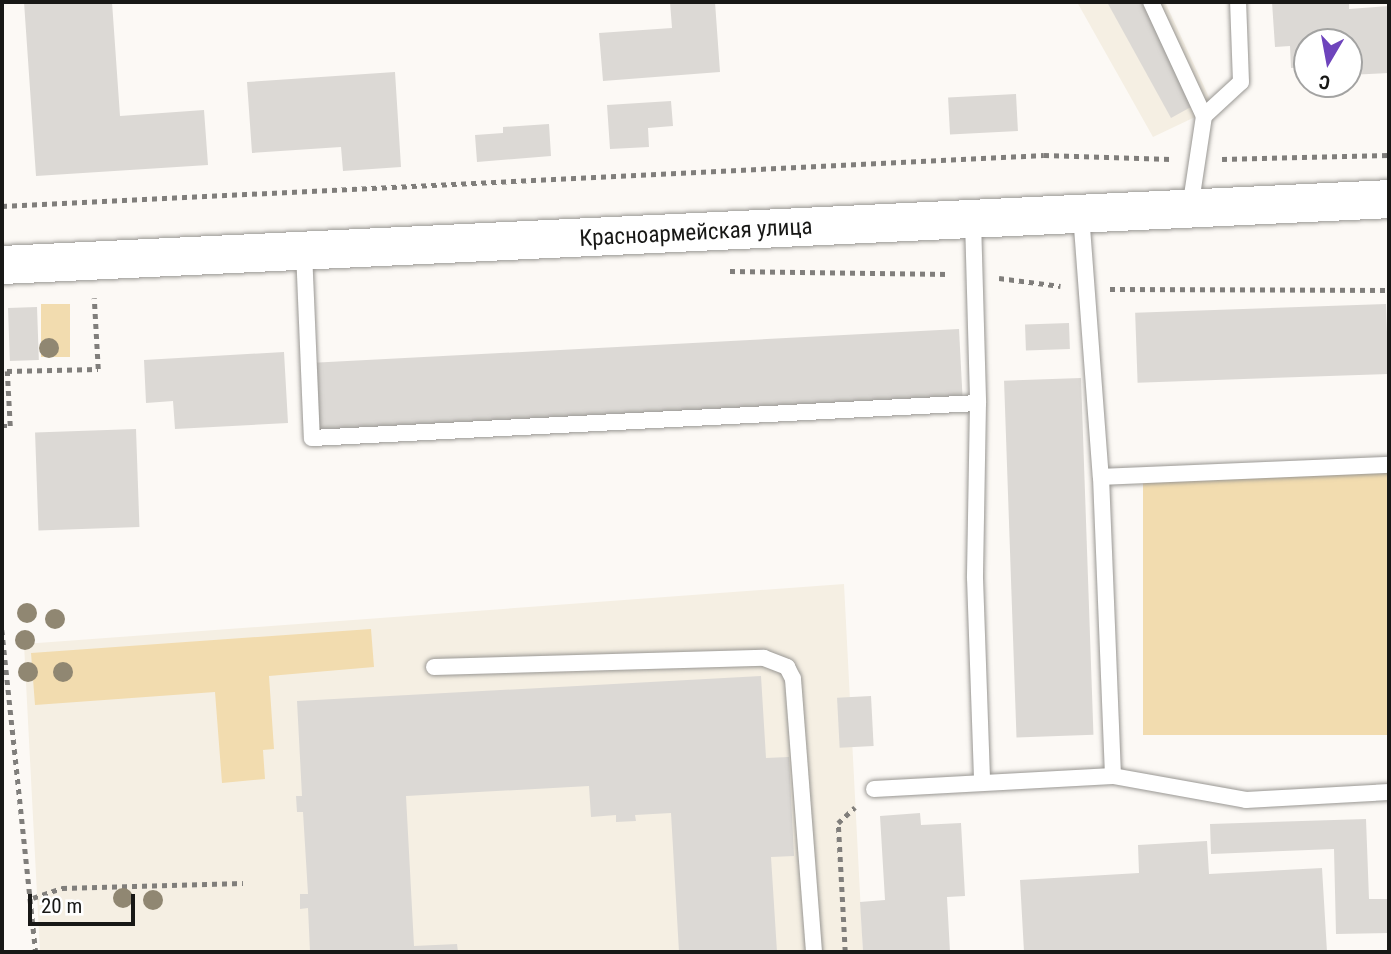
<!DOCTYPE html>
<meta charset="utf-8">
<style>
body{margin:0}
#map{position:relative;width:1391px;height:954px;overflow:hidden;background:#fcf9f5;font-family:"Roboto Condensed",sans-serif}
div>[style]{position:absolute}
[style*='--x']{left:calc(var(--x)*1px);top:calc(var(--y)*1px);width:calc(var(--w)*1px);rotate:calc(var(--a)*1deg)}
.built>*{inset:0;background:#f5efe3}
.green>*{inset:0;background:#f2dcaf;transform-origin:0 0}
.building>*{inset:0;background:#dcd9d5;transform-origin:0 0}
.path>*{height:4.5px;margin-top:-2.25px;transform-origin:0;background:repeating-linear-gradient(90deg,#807e7b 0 5px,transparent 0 10px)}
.roads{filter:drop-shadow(0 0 2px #999793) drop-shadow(0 0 2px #999793)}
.lane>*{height:16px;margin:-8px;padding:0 8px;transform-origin:8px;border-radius:8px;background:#fff}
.secondary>*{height:38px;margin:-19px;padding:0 19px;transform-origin:19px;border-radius:19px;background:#fff}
.trees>*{width:20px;height:20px;margin:-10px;border-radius:50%;background:#908772}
span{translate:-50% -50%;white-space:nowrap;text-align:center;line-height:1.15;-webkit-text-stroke:6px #fff;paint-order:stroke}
.street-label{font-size:23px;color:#181816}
.frame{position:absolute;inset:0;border:4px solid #181816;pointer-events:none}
.north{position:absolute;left:1293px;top:28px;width:70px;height:70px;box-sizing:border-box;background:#fff;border:2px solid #a3a3a2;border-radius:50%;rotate:190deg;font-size:19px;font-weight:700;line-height:28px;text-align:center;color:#181816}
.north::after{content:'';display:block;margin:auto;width:24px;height:32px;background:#6e44bc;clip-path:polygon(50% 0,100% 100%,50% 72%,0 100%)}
.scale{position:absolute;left:28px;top:894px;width:107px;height:32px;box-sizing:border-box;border:4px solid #181816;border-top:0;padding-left:9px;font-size:21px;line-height:24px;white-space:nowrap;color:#181816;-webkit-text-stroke:5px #fff;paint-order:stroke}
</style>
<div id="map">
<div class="built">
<i style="clip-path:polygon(1077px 2px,1165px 2px,1214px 108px,1153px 137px)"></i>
<i style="clip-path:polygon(844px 584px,863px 952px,40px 952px,24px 644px)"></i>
</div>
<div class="green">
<i style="left:41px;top:304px;width:29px;height:53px"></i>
<i style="left:1389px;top:472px;width:263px;height:246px;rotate:90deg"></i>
<i style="clip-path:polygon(371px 629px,374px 667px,269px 676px,274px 749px,263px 750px,265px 779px,222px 783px,215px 692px,35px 705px,31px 653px)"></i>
</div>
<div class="building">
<i style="clip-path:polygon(24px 2px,112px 2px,120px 116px,204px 110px,208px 165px,36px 176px)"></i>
<i style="clip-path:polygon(670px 2px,715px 2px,720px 72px,603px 81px,599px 33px,672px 28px)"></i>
<i style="clip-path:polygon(1107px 2px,1145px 2px,1200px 102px,1171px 118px)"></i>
<i style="clip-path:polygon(1272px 2px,1349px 2px,1349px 9px,1389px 6px,1389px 73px,1349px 75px,1349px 42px,1307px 42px,1307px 67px,1291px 68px,1290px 46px,1275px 47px)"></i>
<i style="clip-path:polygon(395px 72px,401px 167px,343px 171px,341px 147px,252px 153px,247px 82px)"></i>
<i style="left:1016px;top:94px;width:37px;height:68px;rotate:87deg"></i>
<i style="clip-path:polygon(671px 101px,673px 126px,648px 128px,649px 147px,610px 149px,607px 105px)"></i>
<i style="clip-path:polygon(549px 124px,551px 156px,477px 162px,475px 135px,503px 133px,503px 127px)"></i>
<i style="left:1386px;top:304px;width:70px;height:251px;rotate:88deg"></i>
<i style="left:37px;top:307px;width:53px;height:29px;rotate:88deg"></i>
<i style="left:1069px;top:323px;width:26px;height:44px;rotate:88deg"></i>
<i style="left:959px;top:329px;width:68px;height:646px;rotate:87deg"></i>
<i style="clip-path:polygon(284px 352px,288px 423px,175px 429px,173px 401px,146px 403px,144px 360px)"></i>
<i style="left:1081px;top:378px;width:357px;height:77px;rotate:88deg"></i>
<i style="left:136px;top:429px;width:98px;height:101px;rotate:88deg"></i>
<i style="clip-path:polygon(761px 676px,766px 758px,789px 757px,794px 856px,771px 857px,777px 952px,679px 952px,671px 813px,635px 815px,636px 821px,616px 822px,616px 815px,591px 817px,589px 786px,406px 796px,414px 946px,457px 944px,458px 952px,310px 952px,308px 908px,300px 909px,300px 894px,308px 894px,303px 812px,297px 812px,296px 796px,302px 796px,297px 701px)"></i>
<i style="left:871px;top:696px;width:50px;height:34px;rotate:87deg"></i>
<i style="clip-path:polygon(920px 813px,921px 825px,961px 823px,965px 896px,947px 897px,950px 952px,863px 952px,860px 902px,885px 900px,880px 816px)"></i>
<i style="clip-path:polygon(1366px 819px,1369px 899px,1389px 899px,1389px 933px,1336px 934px,1334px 849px,1211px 854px,1210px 824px)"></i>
<i style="clip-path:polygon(1207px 841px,1209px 874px,1322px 868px,1327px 952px,1024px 952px,1020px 880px,1139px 873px,1138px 845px)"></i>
</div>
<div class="path">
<i style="--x:1222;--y:159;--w:167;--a:-1.4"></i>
<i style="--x:2;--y:206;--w:1043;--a:-2.8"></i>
<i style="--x:1044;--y:155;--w:127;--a:1.8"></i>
<i style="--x:730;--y:271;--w:219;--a:0.8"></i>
<i style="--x:999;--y:278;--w:62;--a:7.5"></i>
<i style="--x:1110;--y:289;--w:279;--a:0.2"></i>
<i style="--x:2;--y:426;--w:8;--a:0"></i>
<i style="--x:10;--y:426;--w:55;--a:-93.1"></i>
<i style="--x:7;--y:371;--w:91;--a:-1.3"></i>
<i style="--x:98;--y:369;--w:71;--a:-93.2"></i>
<i style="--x:2;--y:630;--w:324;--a:84"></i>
<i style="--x:33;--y:898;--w:31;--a:-19"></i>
<i style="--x:62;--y:888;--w:181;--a:-1.6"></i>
<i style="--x:845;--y:952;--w:129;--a:-93.1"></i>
<i style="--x:838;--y:823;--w:23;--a:-43"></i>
</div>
<div class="roads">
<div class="lane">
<i style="--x:1151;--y:2;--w:126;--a:65.1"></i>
<i style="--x:1204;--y:116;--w:94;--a:98.6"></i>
<i style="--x:1204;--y:116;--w:50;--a:-42.6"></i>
<i style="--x:1241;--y:82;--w:80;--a:-92.1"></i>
<i style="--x:1081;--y:214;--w:264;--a:85.7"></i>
<i style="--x:1101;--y:477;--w:299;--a:87.7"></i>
<i style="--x:973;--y:220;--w:183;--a:88.4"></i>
<i style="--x:978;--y:403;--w:175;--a:91"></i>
<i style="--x:975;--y:578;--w:203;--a:88"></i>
<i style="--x:304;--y:251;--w:187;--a:87.6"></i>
<i style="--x:312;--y:438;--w:667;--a:-3.01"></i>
<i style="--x:1101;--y:477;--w:288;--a:-2.4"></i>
<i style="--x:434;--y:667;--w:330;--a:-1.6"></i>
<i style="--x:764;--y:658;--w:25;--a:21"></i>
<i style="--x:787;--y:667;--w:13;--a:63"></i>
<i style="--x:793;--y:679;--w:274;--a:85.6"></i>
<i style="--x:874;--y:789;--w:239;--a:-3.1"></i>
<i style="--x:1113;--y:776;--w:135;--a:10.2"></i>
<i style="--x:1246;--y:800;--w:143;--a:-3.2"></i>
</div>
<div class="secondary">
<i style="--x:2;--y:265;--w:1389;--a:-2.72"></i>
</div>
</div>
<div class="trees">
<i style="left:49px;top:348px"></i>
<i style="left:27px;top:613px"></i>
<i style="left:55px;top:619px"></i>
<i style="left:25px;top:640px"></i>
<i style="left:28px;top:672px"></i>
<i style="left:63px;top:672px"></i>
<i style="left:123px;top:898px"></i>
<i style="left:153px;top:900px"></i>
</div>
<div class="street-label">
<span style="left:696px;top:233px;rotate:-3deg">Красноармейская улица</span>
</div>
<div class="frame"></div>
<div class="north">С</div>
<div class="scale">20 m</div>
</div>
